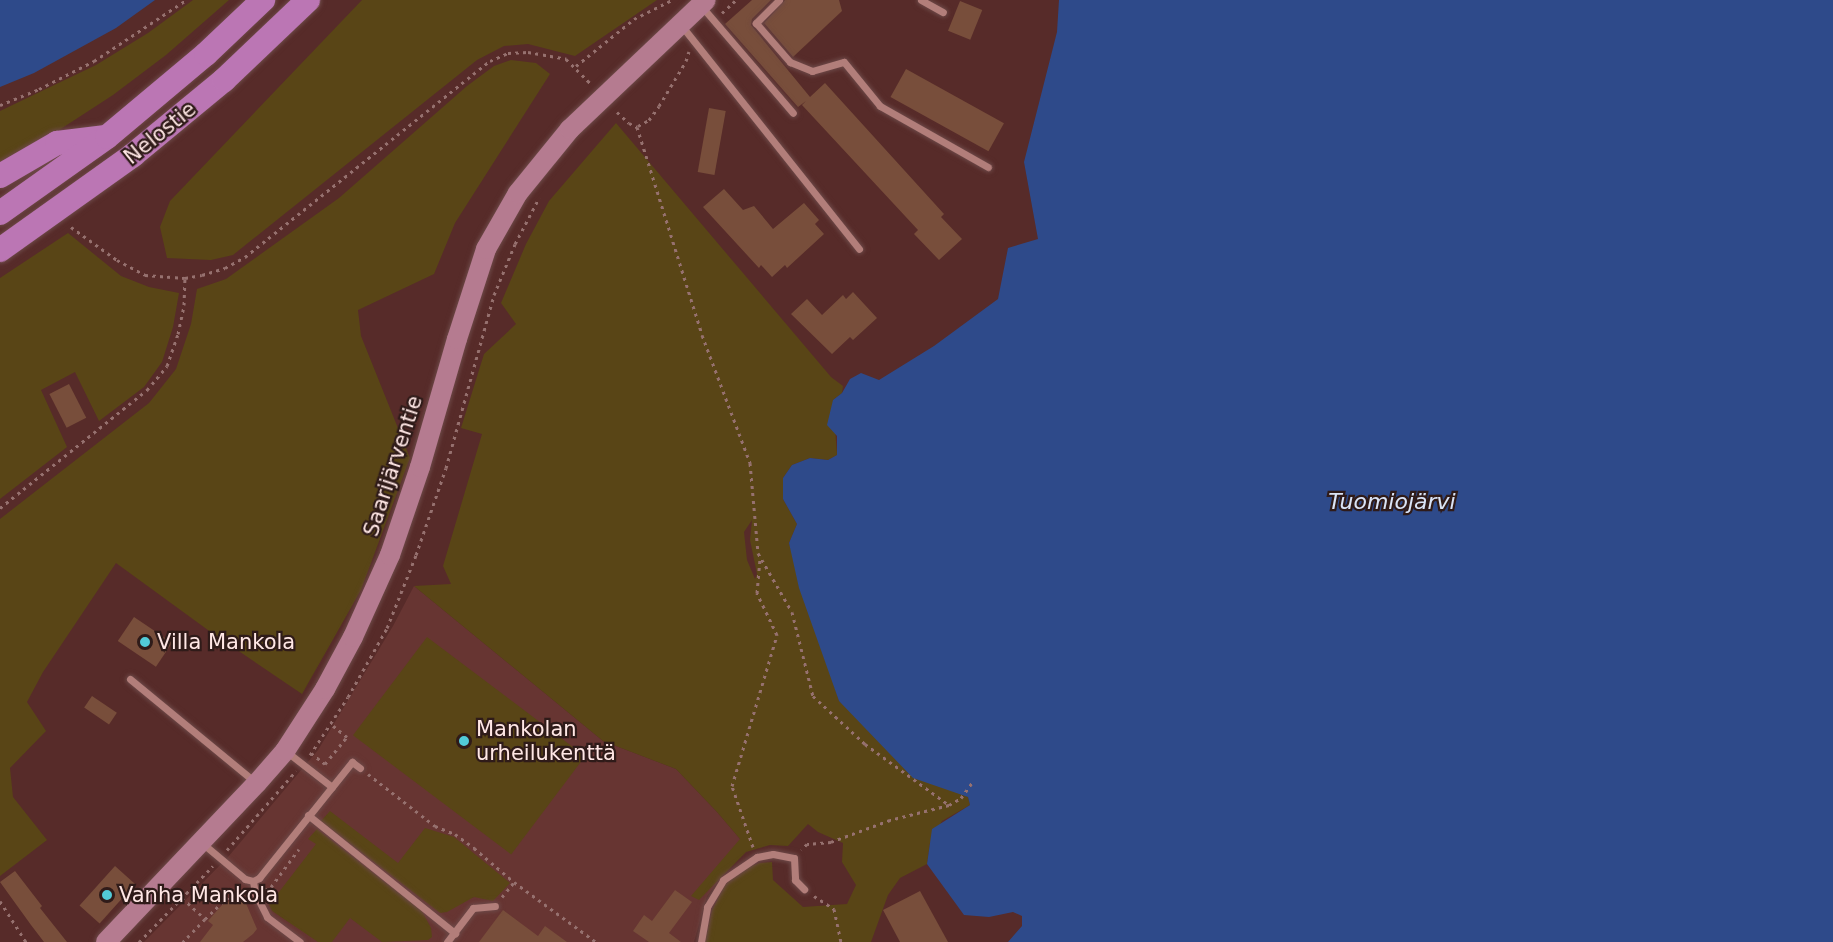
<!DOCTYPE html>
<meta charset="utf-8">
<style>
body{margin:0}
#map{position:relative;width:1833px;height:942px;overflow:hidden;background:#572b29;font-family:"DejaVu Sans",sans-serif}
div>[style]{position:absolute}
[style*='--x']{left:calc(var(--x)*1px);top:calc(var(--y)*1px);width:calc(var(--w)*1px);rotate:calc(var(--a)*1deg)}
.built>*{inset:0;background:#673532}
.green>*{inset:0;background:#594516;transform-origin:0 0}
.water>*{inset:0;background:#2e4a8a}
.building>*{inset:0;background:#784e3b;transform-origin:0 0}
.path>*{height:3px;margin-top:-1.5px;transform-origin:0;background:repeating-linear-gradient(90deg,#96716f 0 3px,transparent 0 7.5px)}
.roads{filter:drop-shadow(0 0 2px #6d4948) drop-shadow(0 0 2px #6d4948)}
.service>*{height:7px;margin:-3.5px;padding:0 3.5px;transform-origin:3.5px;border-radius:3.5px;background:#b27e7a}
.secondary>*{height:20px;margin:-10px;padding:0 10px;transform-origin:10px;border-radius:10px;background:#b57b90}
.trunk>*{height:24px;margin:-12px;padding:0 12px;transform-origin:12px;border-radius:12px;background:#bb76b4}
.dots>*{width:16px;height:16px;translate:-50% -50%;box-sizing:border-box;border:3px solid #2f1b19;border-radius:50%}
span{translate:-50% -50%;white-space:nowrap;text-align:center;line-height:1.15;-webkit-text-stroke:4.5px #2f1b19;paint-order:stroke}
.street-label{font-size:21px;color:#ffe7e5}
.poi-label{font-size:21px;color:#ffe7e5}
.left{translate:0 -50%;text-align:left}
.water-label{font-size:22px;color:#dae4f7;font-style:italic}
</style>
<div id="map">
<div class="built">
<i style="clip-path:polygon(414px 586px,603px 741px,676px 769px,717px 812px,746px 846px,707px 896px,694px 942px,144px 942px,228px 857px,318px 750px,393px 626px)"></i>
</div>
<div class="green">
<i style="clip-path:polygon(193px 0,229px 0,166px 55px,113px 95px,33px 147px,0 164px,0 111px,96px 65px,148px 33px)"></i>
<i style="clip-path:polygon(362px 0,657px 0,575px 56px,528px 44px,504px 46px,477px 60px,233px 255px,211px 260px,167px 258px,160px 227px,170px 201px)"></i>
<i style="clip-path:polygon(511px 60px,536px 63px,550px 74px,455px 223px,434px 274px,358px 310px,361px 336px,410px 458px,361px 590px,302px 694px,212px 633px,116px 563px,43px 672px,27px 702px,46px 731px,10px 768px,13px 797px,47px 840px,0 876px,0 519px,149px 403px,176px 369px,191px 324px,197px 289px,226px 279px,339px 198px,467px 86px,494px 66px)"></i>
<i style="clip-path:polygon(evenodd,616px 123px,831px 377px,843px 386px,842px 393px,833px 400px,837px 455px,828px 460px,810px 458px,792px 465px,783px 478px,783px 499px,797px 524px,789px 543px,839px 701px,954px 791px,968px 797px,970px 805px,942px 821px,930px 843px,927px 864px,900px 878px,888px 895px,871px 942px,705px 942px,712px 910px,725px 885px,740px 871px,759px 863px,772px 862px,773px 880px,803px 907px,847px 904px,856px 885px,842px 862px,843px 843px,818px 832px,808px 824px,788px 846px,770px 845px,746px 852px,699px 900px,691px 896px,740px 839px,717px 812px,676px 769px,603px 741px,414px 586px,451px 584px,443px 566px,482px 434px,461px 428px,484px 354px,516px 324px,501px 303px,526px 244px,549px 201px,616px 123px,752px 520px,750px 540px,757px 574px,755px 579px,747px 560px,744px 532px,752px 520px)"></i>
<i style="clip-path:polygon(68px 233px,121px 276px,149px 287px,179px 293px,173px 327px,162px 362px,144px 387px,99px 421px,75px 372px,41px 390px,67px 447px,0 499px,0 278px)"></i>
<i style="left:427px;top:637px;width:198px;height:123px;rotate:37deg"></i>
<i style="clip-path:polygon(330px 811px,398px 863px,425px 828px,454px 837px,510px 883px,493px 901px,474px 897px,447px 912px,440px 913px,321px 821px)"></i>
<i style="clip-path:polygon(317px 829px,422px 911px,431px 928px,432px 937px,428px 940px,382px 942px,350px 918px,332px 942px,318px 942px,272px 911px,269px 905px,316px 844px,308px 839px)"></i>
</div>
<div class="water">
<i style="clip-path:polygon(0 0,155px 0,116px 28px,34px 73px,0 87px)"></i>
<i style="clip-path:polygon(1059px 0,1833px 0,1833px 942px,1008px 942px,1022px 926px,1022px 916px,1013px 912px,989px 917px,964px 915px,927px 864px,932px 829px,970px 805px,968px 797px,913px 778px,839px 701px,799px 588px,789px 543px,797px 524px,783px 499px,783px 478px,792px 465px,810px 458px,828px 460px,837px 455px,837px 436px,827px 425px,833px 400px,842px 393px,850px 379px,861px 373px,879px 380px,934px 346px,998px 299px,1008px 248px,1038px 239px,1024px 162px,1057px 32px)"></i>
</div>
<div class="building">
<i style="clip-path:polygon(752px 0,771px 0,752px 19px,751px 25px,810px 97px,825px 83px,944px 214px,941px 217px,962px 239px,939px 260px,914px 234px,918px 230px,802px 105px,806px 101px,798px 107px,725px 24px)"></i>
<i style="clip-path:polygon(785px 0,839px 0,842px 11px,793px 57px,764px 23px)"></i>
<i style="left:960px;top:1px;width:24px;height:32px;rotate:22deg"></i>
<i style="left:906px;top:69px;width:112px;height:32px;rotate:29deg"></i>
<i style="left:709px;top:108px;width:17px;height:65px;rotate:10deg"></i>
<i style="clip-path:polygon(724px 189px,743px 210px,754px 206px,773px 229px,804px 203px,819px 220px,815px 224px,824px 234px,787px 268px,785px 265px,772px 277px,761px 265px,759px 268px,703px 207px)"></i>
<i style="clip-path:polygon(853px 292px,877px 318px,853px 340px,850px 337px,832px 354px,791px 314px,807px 299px,822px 315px,843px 295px,846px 299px)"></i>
<i style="left:69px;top:384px;width:38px;height:22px;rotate:63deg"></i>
<i style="left:134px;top:617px;width:46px;height:29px;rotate:34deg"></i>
<i style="left:92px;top:696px;width:30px;height:14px;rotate:34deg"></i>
<i style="left:115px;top:866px;width:27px;height:53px;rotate:42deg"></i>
<i style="clip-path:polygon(15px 871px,42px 906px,40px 908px,67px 942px,44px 942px,31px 925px,0 882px)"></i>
<i style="clip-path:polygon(675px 890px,692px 902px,669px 933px,681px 942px,649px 942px,633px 931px,644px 915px,652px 921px)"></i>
<i style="clip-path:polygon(920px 891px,948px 942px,900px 942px,883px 910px)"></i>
<i style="clip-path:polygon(242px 894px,257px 929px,253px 934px,243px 942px,200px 942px,213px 925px,208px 921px,214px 914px,222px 905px)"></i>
<i style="clip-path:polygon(503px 910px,538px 936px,545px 926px,567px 942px,479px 942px)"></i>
</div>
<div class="path">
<i style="--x:722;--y:13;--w:19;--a:-43"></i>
<i style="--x:576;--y:66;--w:75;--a:-39"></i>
<i style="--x:634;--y:19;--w:42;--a:-26.6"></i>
<i style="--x:0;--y:105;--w:42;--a:-22.3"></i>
<i style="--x:39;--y:89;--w:62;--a:-27"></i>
<i style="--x:94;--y:61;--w:110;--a:-33.5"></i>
<i style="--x:617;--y:112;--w:16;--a:43"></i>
<i style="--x:629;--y:123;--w:9;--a:27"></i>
<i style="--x:638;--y:126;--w:13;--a:-29"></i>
<i style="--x:649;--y:120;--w:17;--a:-54"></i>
<i style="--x:659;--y:106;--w:52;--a:-59"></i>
<i style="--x:686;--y:61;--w:10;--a:-73"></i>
<i style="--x:637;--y:127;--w:218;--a:72.6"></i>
<i style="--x:702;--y:335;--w:137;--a:69.4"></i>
<i style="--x:750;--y:463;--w:90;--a:84.9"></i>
<i style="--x:758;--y:553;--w:68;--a:60"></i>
<i style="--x:792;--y:612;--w:87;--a:76"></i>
<i style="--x:813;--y:696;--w:71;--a:42.7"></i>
<i style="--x:865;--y:744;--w:104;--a:36"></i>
<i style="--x:949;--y:805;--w:61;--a:165.7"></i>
<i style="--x:890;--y:820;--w:63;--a:159.6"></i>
<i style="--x:831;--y:842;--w:24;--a:175"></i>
<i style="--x:807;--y:844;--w:8;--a:135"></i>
<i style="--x:71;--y:227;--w:57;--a:35.7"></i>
<i style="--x:117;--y:260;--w:32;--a:28"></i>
<i style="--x:145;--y:275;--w:40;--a:4.3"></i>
<i style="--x:185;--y:278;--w:17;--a:-10"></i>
<i style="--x:202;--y:275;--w:24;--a:-17"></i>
<i style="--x:225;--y:268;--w:23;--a:-29"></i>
<i style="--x:245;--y:257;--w:314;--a:-38.7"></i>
<i style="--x:490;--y:61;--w:20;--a:-24"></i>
<i style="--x:508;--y:53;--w:20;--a:-3"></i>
<i style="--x:528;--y:52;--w:39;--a:10"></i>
<i style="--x:566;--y:59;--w:37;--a:45"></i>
<i style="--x:0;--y:508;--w:189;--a:-38.8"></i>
<i style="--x:147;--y:390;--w:31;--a:-50"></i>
<i style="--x:167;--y:366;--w:34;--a:-71"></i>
<i style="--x:178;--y:334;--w:30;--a:-78"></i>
<i style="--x:184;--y:305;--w:27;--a:-88"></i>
<i style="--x:311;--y:753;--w:18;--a:38"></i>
<i style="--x:325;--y:764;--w:35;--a:-51"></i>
<i style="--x:347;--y:737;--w:21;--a:-141"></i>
<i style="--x:310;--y:755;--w:69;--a:-56.8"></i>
<i style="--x:348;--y:697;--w:79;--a:-60.5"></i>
<i style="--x:387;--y:628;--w:79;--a:-68.3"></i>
<i style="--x:416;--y:555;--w:92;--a:-71"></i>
<i style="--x:446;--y:468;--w:180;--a:-74.5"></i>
<i style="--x:494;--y:295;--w:55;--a:-67.6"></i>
<i style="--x:515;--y:244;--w:52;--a:-62.4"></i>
<i style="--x:368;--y:774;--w:85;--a:37.8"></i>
<i style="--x:435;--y:826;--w:22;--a:22"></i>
<i style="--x:455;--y:834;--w:24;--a:36"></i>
<i style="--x:474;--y:848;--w:52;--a:40.4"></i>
<i style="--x:514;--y:882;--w:102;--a:36.2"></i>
<i style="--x:949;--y:805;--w:14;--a:-30"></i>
<i style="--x:961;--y:798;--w:22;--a:-54"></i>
<i style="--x:753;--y:847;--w:65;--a:-109"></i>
<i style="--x:732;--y:786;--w:158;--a:-73.4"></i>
<i style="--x:777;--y:635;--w:47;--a:-115.5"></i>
<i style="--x:757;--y:593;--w:34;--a:-85"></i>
<i style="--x:227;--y:850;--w:105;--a:-48.9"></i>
<i style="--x:265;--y:890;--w:7;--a:-27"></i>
<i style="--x:271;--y:887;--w:47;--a:-53.6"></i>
<i style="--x:814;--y:896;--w:24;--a:33"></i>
<i style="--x:834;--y:909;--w:34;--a:78"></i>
<i style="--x:502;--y:897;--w:19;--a:-51"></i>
<i style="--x:182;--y:898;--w:31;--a:42"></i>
<i style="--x:205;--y:919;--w:32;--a:134"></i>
<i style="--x:0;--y:901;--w:49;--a:57.6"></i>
<i style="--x:205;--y:919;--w:29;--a:-44"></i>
<i style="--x:226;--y:899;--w:20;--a:-27"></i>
<i style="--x:139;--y:942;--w:106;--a:-45.8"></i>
</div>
<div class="roads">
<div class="service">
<i style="--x:779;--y:0;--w:33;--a:135"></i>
<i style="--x:756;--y:23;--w:52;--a:48.9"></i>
<i style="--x:790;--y:62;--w:24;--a:22"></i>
<i style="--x:812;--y:71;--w:33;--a:-16"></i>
<i style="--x:844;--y:62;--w:57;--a:50.7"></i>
<i style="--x:880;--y:106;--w:124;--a:29.5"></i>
<i style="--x:921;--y:0;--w:25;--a:29"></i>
<i style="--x:703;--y:8;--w:138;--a:49.4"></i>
<i style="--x:681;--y:25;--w:286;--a:51.5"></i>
<i style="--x:130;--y:679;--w:162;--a:39.5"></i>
<i style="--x:287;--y:752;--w:57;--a:37.9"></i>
<i style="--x:308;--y:815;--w:189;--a:38.8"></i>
<i style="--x:202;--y:843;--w:56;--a:39.9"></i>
<i style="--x:245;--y:879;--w:8;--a:14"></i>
<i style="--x:253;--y:881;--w:7;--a:-27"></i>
<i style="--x:259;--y:878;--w:149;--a:-51.3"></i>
<i style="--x:352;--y:762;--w:10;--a:37"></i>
<i style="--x:253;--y:881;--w:12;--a:81"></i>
<i style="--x:255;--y:893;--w:27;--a:63"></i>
<i style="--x:267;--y:917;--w:41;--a:37.1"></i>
<i style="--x:447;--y:942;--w:43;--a:-52.6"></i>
<i style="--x:473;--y:908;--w:22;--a:-5"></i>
<i style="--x:701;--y:942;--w:36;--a:-80"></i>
<i style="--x:707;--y:907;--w:31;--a:-59"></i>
<i style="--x:723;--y:880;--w:41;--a:-34.1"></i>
<i style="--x:757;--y:857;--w:16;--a:-11"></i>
<i style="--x:773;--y:854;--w:21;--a:11"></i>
<i style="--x:794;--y:858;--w:22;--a:87"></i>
<i style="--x:795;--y:880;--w:13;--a:45"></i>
</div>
<div class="secondary">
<i style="--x:106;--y:942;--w:219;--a:-46.5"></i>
<i style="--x:257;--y:783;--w:43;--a:-48.8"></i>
<i style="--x:285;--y:751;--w:74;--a:-57.2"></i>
<i style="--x:325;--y:689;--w:59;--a:-61.7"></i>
<i style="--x:353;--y:637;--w:90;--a:-65.7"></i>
<i style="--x:390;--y:555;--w:93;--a:-71.2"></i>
<i style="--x:420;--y:467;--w:133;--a:-73.9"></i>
<i style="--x:457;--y:339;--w:95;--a:-72.1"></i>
<i style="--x:486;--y:249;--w:64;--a:-60.3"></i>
<i style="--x:518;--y:193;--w:82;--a:-50.9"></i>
<i style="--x:570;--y:129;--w:187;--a:-43.5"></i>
</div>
<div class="trunk">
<i style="--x:0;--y:176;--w:66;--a:-30.1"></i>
<i style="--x:57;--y:143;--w:47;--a:-7.3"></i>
<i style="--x:0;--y:213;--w:131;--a:-35.4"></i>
<i style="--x:107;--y:137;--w:129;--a:-40"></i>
<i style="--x:206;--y:54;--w:79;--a:-43.5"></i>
<i style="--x:0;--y:250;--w:163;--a:-35.5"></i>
<i style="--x:133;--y:155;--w:118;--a:-39.5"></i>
<i style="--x:224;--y:80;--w:116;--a:-43.6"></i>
</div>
</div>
<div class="dots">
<i style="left:145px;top:642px;background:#52cbd8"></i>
<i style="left:464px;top:741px;background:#52cbd8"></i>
<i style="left:107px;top:895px;background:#52cbd8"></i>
</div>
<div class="street-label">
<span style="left:160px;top:133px;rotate:-39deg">Nelostie</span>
<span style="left:393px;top:466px;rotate:-72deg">Saarijärventie</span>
</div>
<div class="poi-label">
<span class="left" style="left:157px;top:642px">Villa Mankola</span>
<span class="left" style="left:476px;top:741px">Mankolan<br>urheilukenttä</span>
<span class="left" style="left:119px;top:895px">Vanha Mankola</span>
</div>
<div class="water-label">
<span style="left:1392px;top:502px">Tuomiojärvi</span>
</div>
</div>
